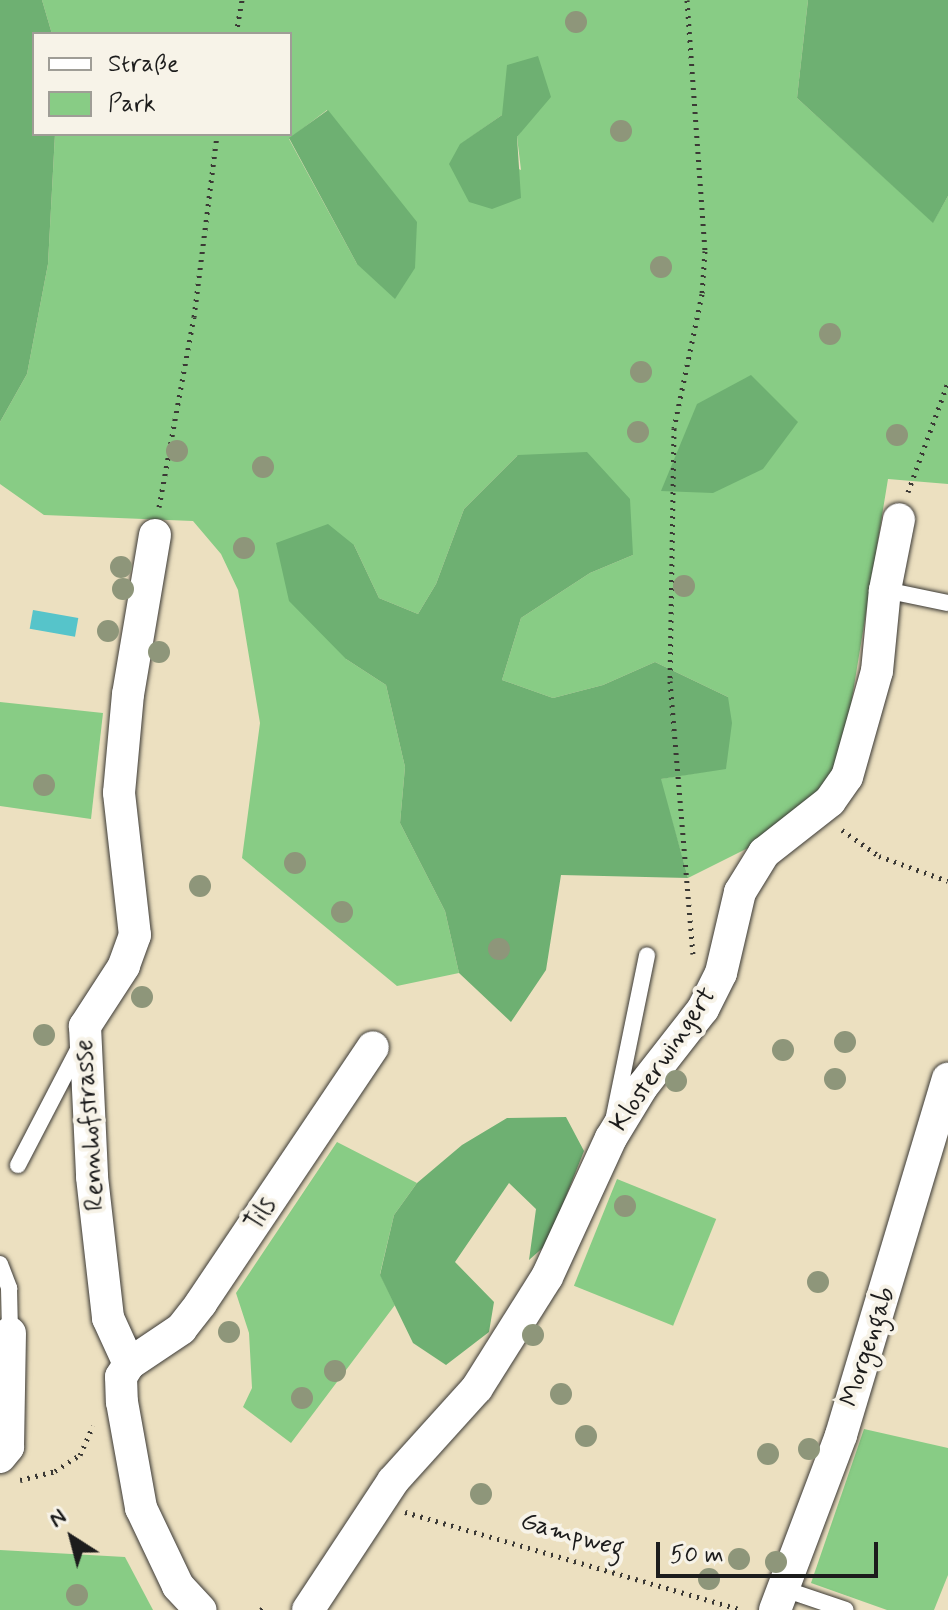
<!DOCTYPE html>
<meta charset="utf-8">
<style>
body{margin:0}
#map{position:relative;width:948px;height:1610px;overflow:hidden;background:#ece0c0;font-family:Mynerve,sans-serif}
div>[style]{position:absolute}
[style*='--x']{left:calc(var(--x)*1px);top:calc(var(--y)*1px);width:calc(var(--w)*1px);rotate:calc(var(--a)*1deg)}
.green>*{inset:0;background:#88cc85;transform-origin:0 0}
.forest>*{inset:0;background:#6eb072}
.water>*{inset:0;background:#56c4ca;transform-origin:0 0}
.path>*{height:5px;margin-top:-2.5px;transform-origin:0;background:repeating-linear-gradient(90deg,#3b3935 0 2px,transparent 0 8px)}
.roads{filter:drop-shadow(0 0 2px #3b3935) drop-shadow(0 0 2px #3b3935)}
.lane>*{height:16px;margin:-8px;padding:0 8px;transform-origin:8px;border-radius:8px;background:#fff}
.street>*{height:32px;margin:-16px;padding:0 16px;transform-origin:16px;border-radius:16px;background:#fff}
.trees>*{width:22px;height:22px;margin:-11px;border-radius:50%;background:#8e967a}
span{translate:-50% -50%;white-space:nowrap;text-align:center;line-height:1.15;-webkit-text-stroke:8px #f7f3e8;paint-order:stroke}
.street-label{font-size:26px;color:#1c1c1c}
.legend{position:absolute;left:32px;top:32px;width:260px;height:104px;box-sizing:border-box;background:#f7f3e8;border:2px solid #9f9d96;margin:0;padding:10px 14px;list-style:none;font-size:24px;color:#1c1c1c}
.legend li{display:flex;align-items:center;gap:16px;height:40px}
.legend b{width:40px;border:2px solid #9f9d96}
.north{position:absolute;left:32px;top:1498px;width:80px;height:80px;-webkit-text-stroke:6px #f7f3e8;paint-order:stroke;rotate:324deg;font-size:22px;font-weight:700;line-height:32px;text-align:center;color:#1c1c1c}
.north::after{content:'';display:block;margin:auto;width:28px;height:36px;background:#1c1c1c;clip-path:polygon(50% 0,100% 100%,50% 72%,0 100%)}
.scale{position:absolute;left:656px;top:1542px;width:222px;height:36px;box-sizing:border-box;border:4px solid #1c1c1c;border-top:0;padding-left:10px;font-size:24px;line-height:28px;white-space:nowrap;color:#1c1c1c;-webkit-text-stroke:6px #f7f3e8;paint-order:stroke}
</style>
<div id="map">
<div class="green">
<i style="clip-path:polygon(evenodd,42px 0,808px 0,797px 98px,933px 222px,948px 196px,948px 484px,888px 479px,845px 741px,825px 792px,764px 840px,688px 878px,660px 779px,726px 768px,728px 697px,655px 662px,603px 685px,553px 698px,502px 680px,521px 618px,590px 573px,633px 555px,587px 453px,517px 456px,464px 509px,436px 584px,418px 614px,379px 598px,354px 545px,346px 659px,386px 685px,405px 767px,400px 823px,445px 911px,459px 973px,397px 986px,242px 858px,260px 723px,238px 590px,221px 554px,193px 521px,44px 515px,0 484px,0 422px,27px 374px,48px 264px,55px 134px,290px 134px,290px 34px,52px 34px,42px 0,327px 110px,350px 142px,357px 264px,289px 139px,327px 110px,42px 0,502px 115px,531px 117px,517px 137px,521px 170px,461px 144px,502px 115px)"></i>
<i style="clip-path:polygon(0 702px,103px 713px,91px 819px,0 806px)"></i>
<i style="clip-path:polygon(337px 1142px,417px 1183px,394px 1215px,380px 1274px,395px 1305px,291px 1443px,243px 1407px,252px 1388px,249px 1333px,236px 1293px)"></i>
<i style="left:617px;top:1179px;width:107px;height:115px;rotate:22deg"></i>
<i style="clip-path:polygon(864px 1429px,948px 1448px,948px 1575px,934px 1610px,887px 1610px,811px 1583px)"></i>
<i style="clip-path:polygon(0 1550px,125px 1557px,153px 1610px,0 1610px)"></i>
</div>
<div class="forest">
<i style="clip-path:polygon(0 0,42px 0,52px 34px,34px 34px,34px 134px,55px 134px,48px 264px,27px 374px,0 422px)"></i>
<i style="clip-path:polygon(808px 0,948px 0,948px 196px,933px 223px,797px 98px)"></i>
<i style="clip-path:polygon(538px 56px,551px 97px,517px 137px,521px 198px,492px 209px,469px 202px,449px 164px,460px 144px,502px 115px,507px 65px)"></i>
<i style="clip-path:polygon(328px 110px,417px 222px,415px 268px,395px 299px,357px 264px,289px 138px)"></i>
<i style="clip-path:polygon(751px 375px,798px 422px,763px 469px,713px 493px,661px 491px,697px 404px)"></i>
<i style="clip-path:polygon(587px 452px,630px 499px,633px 555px,590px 573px,521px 618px,502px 680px,553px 698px,603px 685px,655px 662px,728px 697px,732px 723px,726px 769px,661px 779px,688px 878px,561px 875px,546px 970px,511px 1022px,459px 973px,445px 911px,400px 823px,405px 767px,386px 685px,346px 659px,289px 601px,276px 543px,328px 524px,354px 545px,379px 598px,418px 614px,436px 584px,464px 509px,518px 455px)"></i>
<i style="clip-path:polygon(566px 1117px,584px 1151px,547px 1244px,529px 1260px,536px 1209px,509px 1183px,455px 1262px,494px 1302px,489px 1332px,446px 1365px,413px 1343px,380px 1275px,394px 1215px,417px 1183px,462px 1145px,507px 1118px)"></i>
</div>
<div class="water">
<i style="left:33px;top:610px;width:46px;height:19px;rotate:10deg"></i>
</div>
<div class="path">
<i style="--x:687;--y:0;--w:252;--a:85.9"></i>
<i style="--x:705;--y:251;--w:43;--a:94"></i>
<i style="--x:702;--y:294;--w:137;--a:101.8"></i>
<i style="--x:674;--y:428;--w:253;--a:90.9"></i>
<i style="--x:670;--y:681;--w:274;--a:85.2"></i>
<i style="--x:236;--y:34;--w:35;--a:-80"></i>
<i style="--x:908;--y:492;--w:117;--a:-70"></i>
<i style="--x:159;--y:507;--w:193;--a:-79.6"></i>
<i style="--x:194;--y:317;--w:184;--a:-82.8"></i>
<i style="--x:842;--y:830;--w:45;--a:35.1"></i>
<i style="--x:879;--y:856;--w:73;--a:19.9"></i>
<i style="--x:20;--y:1480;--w:36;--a:-14"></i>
<i style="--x:55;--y:1471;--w:30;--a:-33"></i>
<i style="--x:80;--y:1455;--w:32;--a:-66"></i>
<i style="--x:405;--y:1512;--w:351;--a:16.2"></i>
<i style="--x:261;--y:1610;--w:3;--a:-45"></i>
</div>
<div class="roads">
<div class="lane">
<i style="--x:885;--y:590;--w:64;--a:11.7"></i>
<i style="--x:613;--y:1121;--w:169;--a:-78.4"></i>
<i style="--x:18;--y:1165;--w:134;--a:-62.5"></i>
<i style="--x:0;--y:1264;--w:26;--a:69"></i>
<i style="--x:9;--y:1288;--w:45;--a:88.7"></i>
<i style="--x:784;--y:1589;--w:65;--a:18.7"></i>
</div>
<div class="street">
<i style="--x:155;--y:535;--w:161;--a:99.6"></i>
<i style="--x:128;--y:694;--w:99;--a:95.2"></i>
<i style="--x:119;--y:793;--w:143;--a:83.6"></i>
<i style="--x:135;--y:935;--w:33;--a:110"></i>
<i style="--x:124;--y:966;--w:72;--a:123"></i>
<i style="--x:85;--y:1026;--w:151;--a:87.3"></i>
<i style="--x:92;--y:1177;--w:142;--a:83.5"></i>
<i style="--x:108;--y:1318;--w:51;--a:65.5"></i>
<i style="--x:129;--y:1364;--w:15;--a:122"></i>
<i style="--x:121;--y:1377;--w:25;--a:88"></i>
<i style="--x:122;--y:1402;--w:108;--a:79.8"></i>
<i style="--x:141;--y:1508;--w:86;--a:64.6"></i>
<i style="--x:178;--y:1586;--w:33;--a:47"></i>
<i style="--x:129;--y:1364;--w:63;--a:-33.9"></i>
<i style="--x:181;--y:1329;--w:33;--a:-52"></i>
<i style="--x:201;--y:1303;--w:308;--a:-56.1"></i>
<i style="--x:0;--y:1457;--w:13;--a:-51"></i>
<i style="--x:8;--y:1447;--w:114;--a:-89"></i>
<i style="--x:308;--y:1610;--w:154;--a:-56.6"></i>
<i style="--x:393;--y:1481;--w:125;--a:-47.9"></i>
<i style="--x:477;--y:1388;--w:131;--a:-57.8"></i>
<i style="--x:547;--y:1277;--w:153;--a:-65.3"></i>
<i style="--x:611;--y:1138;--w:60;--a:-58.7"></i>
<i style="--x:642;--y:1087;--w:99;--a:-52"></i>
<i style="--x:703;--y:1009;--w:40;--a:-63.4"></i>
<i style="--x:721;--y:973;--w:83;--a:-76.8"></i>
<i style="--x:740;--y:892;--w:46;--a:-58.4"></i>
<i style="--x:764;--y:853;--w:84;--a:-38.2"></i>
<i style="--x:830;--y:801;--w:29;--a:-55"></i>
<i style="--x:847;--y:777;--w:110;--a:-74.2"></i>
<i style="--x:877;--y:671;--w:81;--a:-84.4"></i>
<i style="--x:885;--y:590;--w:72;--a:-78.8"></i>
<i style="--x:775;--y:1610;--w:187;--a:-69.3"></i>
<i style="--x:841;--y:1435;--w:372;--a:-73.3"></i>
</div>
</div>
<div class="trees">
<i style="left:576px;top:22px"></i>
<i style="left:621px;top:131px"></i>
<i style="left:661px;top:267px"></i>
<i style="left:830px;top:334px"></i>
<i style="left:641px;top:372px"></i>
<i style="left:638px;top:432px"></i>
<i style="left:897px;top:435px"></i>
<i style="left:177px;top:451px"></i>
<i style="left:263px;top:467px"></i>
<i style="left:244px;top:548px"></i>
<i style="left:121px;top:567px"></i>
<i style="left:684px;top:586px"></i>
<i style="left:123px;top:589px"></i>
<i style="left:108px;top:631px"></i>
<i style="left:159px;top:652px"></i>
<i style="left:44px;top:785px"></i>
<i style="left:295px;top:863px"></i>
<i style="left:200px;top:886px"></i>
<i style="left:342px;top:912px"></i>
<i style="left:499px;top:949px"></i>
<i style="left:142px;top:997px"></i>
<i style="left:44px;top:1035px"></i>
<i style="left:845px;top:1042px"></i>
<i style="left:783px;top:1050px"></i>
<i style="left:835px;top:1079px"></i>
<i style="left:676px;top:1081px"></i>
<i style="left:625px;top:1206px"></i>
<i style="left:818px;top:1282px"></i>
<i style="left:229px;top:1332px"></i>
<i style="left:533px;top:1335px"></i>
<i style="left:335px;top:1371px"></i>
<i style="left:561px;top:1394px"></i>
<i style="left:302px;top:1398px"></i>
<i style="left:586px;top:1436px"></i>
<i style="left:809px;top:1449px"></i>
<i style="left:768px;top:1454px"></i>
<i style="left:481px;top:1494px"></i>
<i style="left:739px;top:1559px"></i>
<i style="left:776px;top:1562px"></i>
<i style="left:709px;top:1579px"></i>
<i style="left:77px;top:1595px"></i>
</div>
<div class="street-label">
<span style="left:664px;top:1060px;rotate:-56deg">Klosterwingert</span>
<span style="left:91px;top:1125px;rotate:-94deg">Rennhofstrasse</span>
<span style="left:262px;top:1215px;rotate:-56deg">Tils</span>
<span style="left:869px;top:1347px;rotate:-72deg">Morgengab</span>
<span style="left:572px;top:1536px;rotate:16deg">Gampweg</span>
</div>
<ul class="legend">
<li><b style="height:10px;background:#fff"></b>Straße</li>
<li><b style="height:22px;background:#88cc85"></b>Park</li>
</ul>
<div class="north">N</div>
<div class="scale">50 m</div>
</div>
